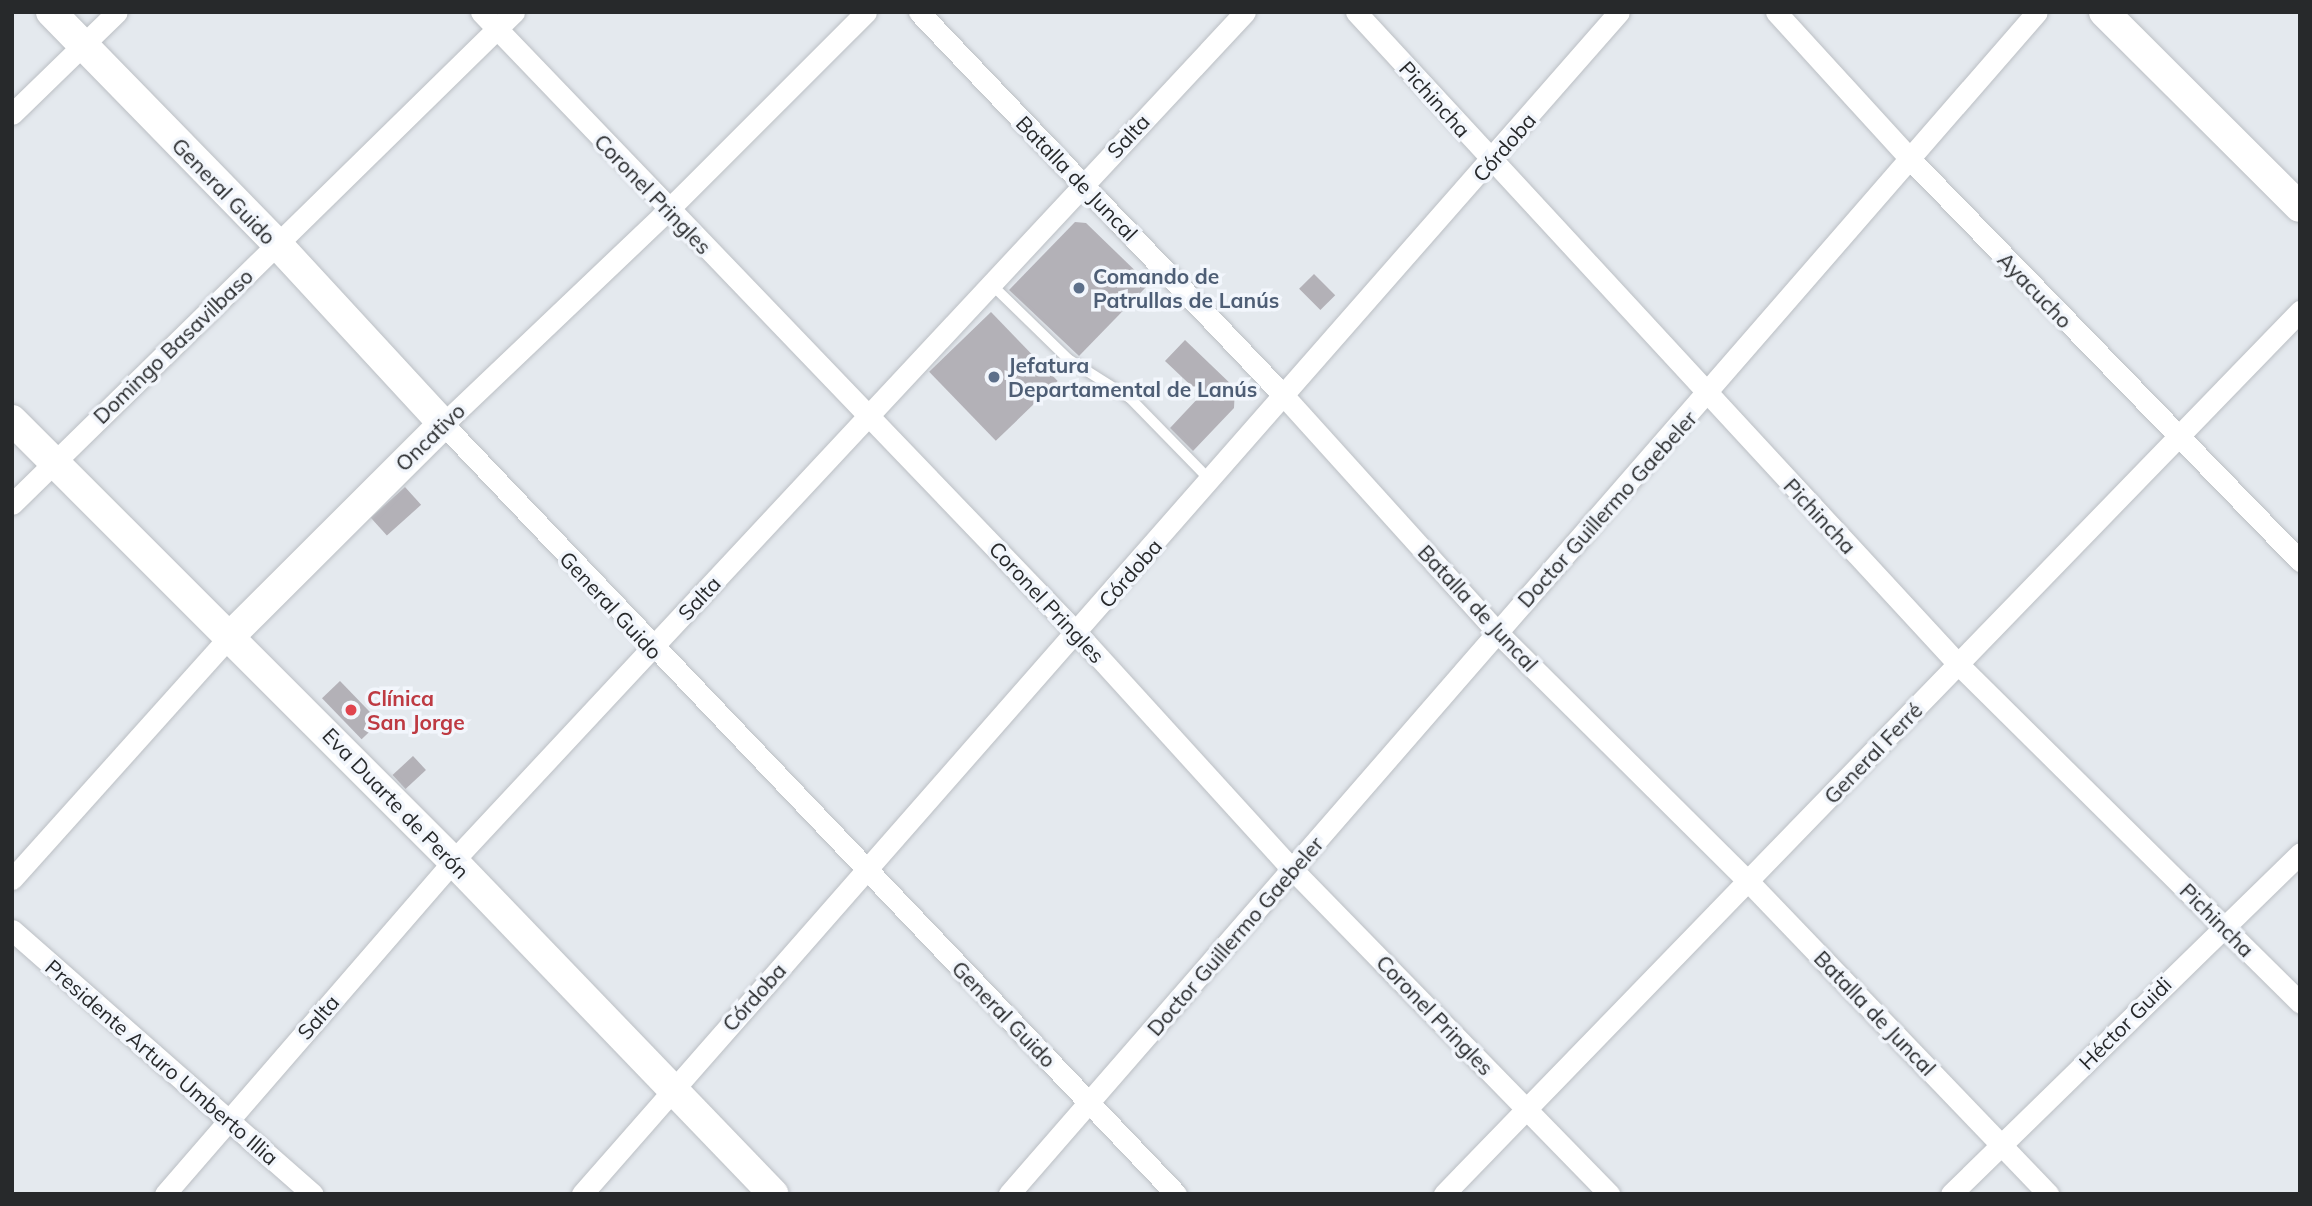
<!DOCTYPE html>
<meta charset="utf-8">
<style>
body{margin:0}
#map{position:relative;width:2312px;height:1206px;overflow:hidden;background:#e4e9ee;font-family:Mulish,sans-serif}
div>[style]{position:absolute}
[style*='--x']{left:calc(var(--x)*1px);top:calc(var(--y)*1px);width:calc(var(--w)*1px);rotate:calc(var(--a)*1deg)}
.building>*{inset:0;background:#b3b1b7;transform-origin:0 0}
.roads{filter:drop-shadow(0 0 2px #bbbfc4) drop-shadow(0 0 2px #bbbfc4)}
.service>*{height:10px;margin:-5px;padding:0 5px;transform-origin:5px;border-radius:5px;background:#fff}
.minor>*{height:21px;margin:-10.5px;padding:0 10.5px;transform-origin:10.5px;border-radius:10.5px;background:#fff}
.secondary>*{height:30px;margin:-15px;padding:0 15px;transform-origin:15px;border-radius:15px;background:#fff}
.dots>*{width:19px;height:19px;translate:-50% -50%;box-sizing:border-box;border:4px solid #f2f6fc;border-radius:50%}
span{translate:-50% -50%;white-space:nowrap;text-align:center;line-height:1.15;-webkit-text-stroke:7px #f2f6fc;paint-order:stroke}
.street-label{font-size:21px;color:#27292b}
.service-label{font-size:21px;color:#4e5e75;font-weight:700}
.left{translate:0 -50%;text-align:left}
.health-label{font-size:21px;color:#be3a42;font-weight:700}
.frame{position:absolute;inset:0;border:14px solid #27292b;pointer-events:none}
</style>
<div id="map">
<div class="building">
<i style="clip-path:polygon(1075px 222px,1086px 223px,1149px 284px,1079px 356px,1009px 290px)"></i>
<i style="left:1314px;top:274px;width:30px;height:21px;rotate:45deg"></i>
<i style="left:991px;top:312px;width:96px;height:86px;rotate:46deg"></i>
<i style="clip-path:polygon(1185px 340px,1235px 388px,1234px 408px,1193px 451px,1170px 428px,1201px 395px,1165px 361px)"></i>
<i style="left:405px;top:487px;width:24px;height:46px;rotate:48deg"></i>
<i style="left:340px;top:681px;width:57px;height:25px;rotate:46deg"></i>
<i style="left:413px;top:756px;width:19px;height:28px;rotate:47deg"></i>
</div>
<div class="roads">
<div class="service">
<i style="--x:991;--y:284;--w:107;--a:44.2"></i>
<i style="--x:1068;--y:359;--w:73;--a:32.2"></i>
<i style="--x:1130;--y:398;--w:115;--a:45.7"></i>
</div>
<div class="minor">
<i style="--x:481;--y:12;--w:861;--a:46.18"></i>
<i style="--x:1077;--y:633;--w:321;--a:47.7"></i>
<i style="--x:1293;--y:870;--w:453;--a:45.7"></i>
<i style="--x:866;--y:12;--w:280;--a:135"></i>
<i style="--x:668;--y:210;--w:311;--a:136.4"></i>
<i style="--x:443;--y:424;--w:1063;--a:46.41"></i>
<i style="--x:919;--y:12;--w:530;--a:46.45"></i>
<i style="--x:1284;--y:396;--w:318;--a:47.9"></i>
<i style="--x:1497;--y:632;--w:354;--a:44.8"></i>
<i style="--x:1748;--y:881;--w:434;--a:46.2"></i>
<i style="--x:1356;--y:12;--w:889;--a:47.28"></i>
<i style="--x:1959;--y:665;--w:480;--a:44.7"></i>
<i style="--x:1776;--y:12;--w:200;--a:47.6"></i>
<i style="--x:1911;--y:160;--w:559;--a:45.87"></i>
<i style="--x:12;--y:114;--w:146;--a:-44.2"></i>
<i style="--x:12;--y:504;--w:703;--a:-44.42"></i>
<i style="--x:12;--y:879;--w:328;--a:-48.1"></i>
<i style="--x:12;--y:930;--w:400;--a:41.3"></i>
<i style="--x:165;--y:1194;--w:440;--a:-49.1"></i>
<i style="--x:453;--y:861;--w:1161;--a:-46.99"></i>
<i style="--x:582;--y:1194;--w:1572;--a:-48.74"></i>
<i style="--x:1009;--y:1194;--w:1566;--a:-48.99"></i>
<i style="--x:1444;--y:1194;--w:1230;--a:-45.89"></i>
<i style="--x:1951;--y:1194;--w:488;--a:-44.3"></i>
</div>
<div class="secondary">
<i style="--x:51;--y:12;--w:327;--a:45.7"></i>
<i style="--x:279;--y:246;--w:242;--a:47.3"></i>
<i style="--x:443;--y:424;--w:299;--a:135.1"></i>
<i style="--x:2104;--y:12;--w:276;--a:44.9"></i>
<i style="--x:12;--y:420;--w:624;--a:45"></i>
<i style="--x:453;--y:861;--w:462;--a:46.1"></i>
</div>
</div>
<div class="dots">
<i style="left:1079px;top:288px;background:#5c6f8a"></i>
<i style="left:994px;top:377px;background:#5c6f8a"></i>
<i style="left:351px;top:710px;background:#e0444e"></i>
</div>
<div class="street-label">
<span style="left:1435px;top:99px;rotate:48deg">Pichincha</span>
<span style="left:1128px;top:136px;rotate:-47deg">Salta</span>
<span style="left:1504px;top:147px;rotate:-49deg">Córdoba</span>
<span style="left:1077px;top:178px;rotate:46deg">Batalla de Juncal</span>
<span style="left:224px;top:191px;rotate:46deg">General Guido</span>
<span style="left:653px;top:194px;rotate:46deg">Coronel Pringles</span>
<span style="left:2035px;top:290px;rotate:46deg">Ayacucho</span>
<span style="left:173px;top:346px;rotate:-44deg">Domingo Basavilbaso</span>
<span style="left:430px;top:437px;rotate:-44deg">Oncativo</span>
<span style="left:1607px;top:509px;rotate:-48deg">Doctor Guillermo Gaebeler</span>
<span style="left:1820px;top:516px;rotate:47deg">Pichincha</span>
<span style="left:1130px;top:573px;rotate:-49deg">Córdoba</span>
<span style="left:699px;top:598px;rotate:-47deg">Salta</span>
<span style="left:1047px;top:602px;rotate:47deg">Coronel Pringles</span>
<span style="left:611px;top:605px;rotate:47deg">General Guido</span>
<span style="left:1478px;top:608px;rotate:47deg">Batalla de Juncal</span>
<span style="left:1873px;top:753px;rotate:-46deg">General Ferré</span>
<span style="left:396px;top:803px;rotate:46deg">Eva Duarte de Perón</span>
<span style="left:2217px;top:920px;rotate:45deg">Pichincha</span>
<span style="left:1235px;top:936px;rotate:-49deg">Doctor Guillermo Gaebeler</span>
<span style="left:754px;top:997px;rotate:-48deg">Córdoba</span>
<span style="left:1875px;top:1013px;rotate:46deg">Batalla de Juncal</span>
<span style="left:1004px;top:1014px;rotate:46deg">General Guido</span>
<span style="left:1435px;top:1015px;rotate:46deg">Coronel Pringles</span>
<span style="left:318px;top:1017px;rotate:-49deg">Salta</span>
<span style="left:2125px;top:1023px;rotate:-45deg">Héctor Guidi</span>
<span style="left:162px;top:1062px;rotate:41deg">Presidente Arturo Umberto Illia</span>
</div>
<div class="service-label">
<span class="left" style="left:1093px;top:288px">Comando de<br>Patrullas de Lanús</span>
<span class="left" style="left:1008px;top:377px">Jefatura<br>Departamental de Lanús</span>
</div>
<div class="health-label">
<span class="left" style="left:367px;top:710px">Clínica<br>San Jorge</span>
</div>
<div class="frame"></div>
</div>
